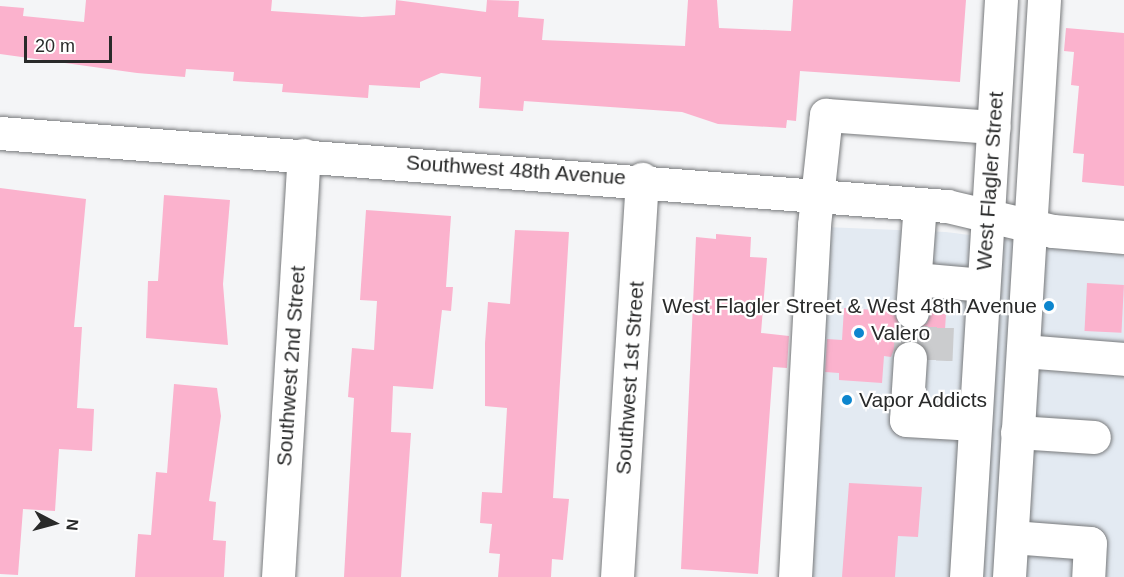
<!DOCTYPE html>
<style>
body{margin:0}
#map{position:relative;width:1124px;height:577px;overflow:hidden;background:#f4f5f7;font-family:Arial,sans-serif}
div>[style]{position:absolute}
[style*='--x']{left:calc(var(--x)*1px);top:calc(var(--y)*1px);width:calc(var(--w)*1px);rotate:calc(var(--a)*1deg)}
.built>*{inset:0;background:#e3eaf2}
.building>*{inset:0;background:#fbb2cd;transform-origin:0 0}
.minor-tunnel>*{height:33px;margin-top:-16.5px;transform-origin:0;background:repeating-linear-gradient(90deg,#cbccce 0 33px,transparent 0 49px)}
.roads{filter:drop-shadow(0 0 2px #787a7c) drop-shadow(0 0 2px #787a7c)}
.minor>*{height:33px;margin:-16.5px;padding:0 16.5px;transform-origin:16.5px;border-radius:16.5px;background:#fff}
.major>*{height:33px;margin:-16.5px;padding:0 16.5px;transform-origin:16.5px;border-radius:16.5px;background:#fff}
.dots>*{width:16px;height:16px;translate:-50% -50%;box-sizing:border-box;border:3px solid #fff;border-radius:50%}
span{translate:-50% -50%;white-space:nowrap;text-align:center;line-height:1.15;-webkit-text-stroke:4.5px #fff;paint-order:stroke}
.street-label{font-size:21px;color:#292a2a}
.poi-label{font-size:21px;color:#292a2a}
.right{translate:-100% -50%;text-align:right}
.left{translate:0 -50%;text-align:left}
.north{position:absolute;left:24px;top:493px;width:60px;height:60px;-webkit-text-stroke:4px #fff;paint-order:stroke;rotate:96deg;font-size:16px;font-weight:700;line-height:24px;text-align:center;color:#292a2a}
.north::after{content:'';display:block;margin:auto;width:21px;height:27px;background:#292a2a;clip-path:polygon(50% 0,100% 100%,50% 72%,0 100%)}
.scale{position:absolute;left:24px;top:36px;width:88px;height:27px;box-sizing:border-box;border:3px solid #292a2a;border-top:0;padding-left:8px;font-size:18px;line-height:21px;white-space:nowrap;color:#292a2a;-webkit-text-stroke:4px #fff;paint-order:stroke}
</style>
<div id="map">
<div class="built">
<i style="clip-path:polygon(825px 227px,946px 232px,1124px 255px,1124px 577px,804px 577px)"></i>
</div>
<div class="building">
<i style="clip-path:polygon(86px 0,272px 0,271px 11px,362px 17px,395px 15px,396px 0,486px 12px,487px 0,519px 1px,518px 17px,544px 19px,542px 40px,685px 46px,688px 0,717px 0,719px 28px,791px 31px,793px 0,966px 0,960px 82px,800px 71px,796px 121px,787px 120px,786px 128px,718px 124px,682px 112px,524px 101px,523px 111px,479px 108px,481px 77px,441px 73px,420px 82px,420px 88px,369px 85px,368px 98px,282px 92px,283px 84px,233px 81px,234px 72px,186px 69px,185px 77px,137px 73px,0 54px,0 6px,24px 8px,23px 16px,84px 22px)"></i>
<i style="clip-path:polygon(1066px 28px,1124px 33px,1124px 186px,1082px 182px,1084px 154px,1073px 153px,1079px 86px,1071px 85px,1074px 52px,1064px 51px)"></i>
<i style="clip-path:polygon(0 188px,86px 199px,74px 327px,82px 327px,77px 408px,94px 409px,92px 451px,59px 449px,55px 511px,23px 509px,18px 575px,0 574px)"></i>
<i style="clip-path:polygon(164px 195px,230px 200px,223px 284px,228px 345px,146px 338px,148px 281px,158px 281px)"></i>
<i style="clip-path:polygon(366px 210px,451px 216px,446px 287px,453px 287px,451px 311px,442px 310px,433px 389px,393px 386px,391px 432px,411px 433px,401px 577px,344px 577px,354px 398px,348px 397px,352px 348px,374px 350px,377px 301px,360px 300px)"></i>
<i style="clip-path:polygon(515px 230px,569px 232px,553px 498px,569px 499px,563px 560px,552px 559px,551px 577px,498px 577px,500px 554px,489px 553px,492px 524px,480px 523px,482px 492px,502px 493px,507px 408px,485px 406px,485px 343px,488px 302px,510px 304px)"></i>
<i style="clip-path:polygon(716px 234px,751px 237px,750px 257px,767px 258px,761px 333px,789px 336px,787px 368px,773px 367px,758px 574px,681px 569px,696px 237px,716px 239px)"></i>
<i style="left:1087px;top:283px;width:37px;height:48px;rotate:3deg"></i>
<i style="clip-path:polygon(844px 308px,893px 311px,901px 327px,911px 331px,927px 323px,931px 313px,946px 314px,943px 360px,929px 359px,921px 343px,911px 339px,895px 347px,891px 357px,884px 356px,882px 383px,839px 380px,839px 373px,825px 372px,827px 339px,842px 340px)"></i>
<i style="clip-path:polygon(174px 384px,217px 388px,221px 416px,209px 501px,216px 502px,213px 540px,226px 541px,224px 577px,135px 577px,138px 534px,151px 535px,156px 472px,167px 473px)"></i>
<i style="clip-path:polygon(849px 483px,922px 487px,918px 537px,898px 536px,895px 577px,842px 577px)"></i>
</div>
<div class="minor-tunnel">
<i style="--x:910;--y:358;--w:46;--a:-87.5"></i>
<i style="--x:936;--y:360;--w:46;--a:-87.5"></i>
</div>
<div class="roads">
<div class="minor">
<i style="--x:0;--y:133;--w:950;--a:4.41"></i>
<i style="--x:947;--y:206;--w:109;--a:13.3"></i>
<i style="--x:1053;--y:231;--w:71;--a:4.8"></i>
<i style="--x:915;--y:279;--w:68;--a:5"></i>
<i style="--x:912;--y:312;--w:108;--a:-85.8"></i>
<i style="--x:1023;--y:351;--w:101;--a:4.5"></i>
<i style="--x:910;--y:358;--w:62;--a:93.7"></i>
<i style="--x:906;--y:420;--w:69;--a:3.3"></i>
<i style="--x:1017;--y:432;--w:77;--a:3.7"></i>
<i style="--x:1012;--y:537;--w:78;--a:4.4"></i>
<i style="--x:1090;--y:543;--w:34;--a:93"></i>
<i style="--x:278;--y:577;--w:423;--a:-86.5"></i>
<i style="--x:617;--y:577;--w:399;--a:-86.4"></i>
<i style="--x:795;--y:577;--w:353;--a:-86.9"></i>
<i style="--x:814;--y:225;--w:111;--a:-83.8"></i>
<i style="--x:826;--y:115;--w:168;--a:4.1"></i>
</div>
<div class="major">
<i style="--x:966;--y:577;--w:578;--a:-86.53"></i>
<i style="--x:1009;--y:577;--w:578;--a:-86.53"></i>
</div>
</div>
<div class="dots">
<i style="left:1049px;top:306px;background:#0d86ce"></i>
<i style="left:859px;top:333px;background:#0d86ce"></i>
<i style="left:847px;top:400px;background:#0d86ce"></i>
</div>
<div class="street-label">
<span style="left:516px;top:170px;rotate:4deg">Southwest 48th Avenue</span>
<span style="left:990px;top:181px;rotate:-86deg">West Flagler Street</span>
<span style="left:291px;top:366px;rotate:-86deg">Southwest 2nd Street</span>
<span style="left:630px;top:378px;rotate:-86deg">Southwest 1st Street</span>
</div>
<div class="poi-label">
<span class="right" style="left:1037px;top:306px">West Flagler Street &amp; West 48th Avenue</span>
<span class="left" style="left:871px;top:333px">Valero</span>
<span class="left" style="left:859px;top:400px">Vapor Addicts</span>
</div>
<div class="north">N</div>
<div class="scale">20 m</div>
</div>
